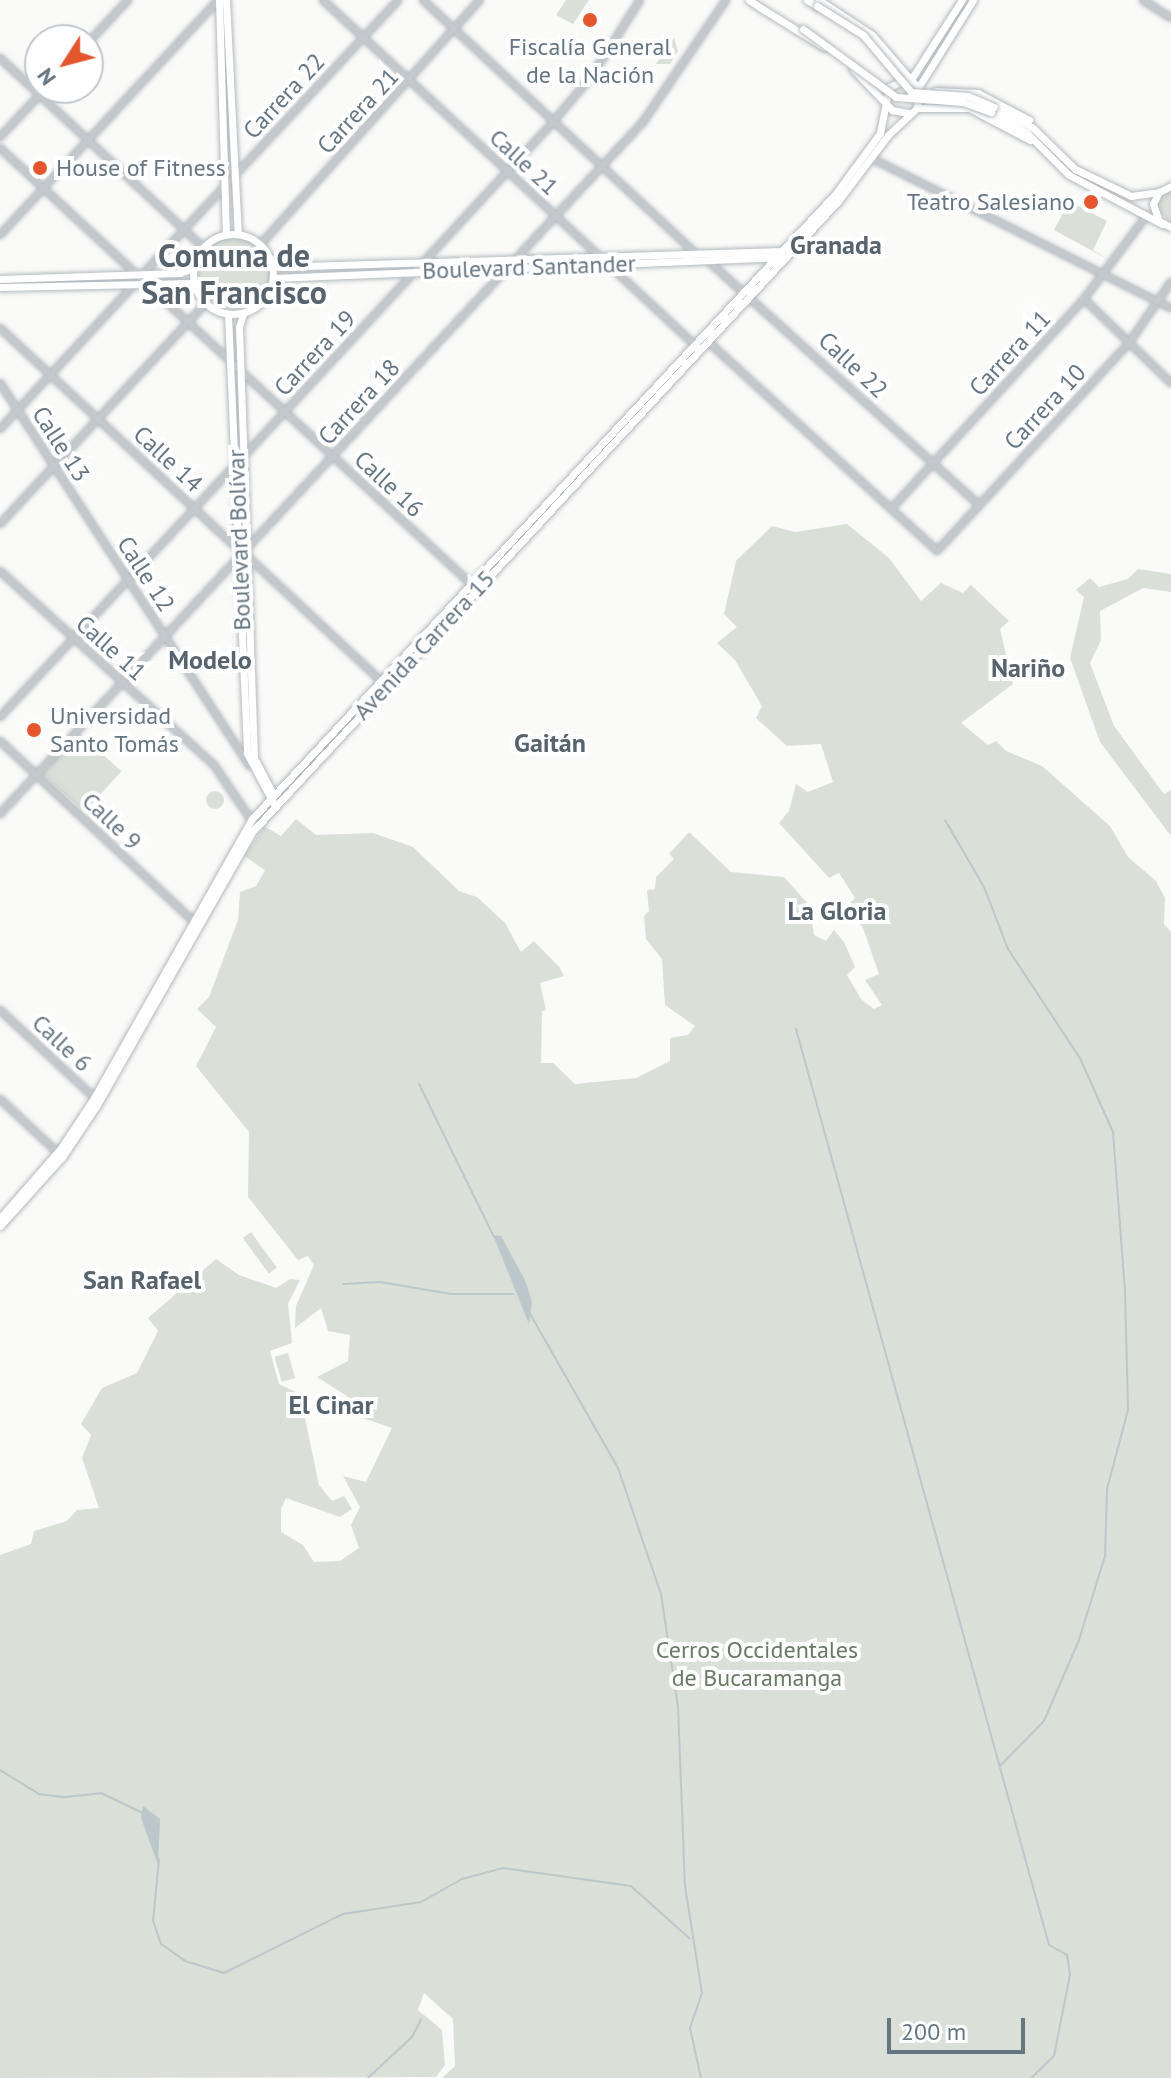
<!DOCTYPE html>
<meta charset="utf-8">
<style>
body{margin:0}
#map{position:relative;width:1171px;height:2078px;overflow:hidden;background:#fafaf8;font-family:"PT Sans",sans-serif}
div>[style]{position:absolute}
[style*='--x']{left:calc(var(--x)*1px);top:calc(var(--y)*1px);width:calc(var(--w)*1px);rotate:calc(var(--a)*1deg)}
.green>*{inset:0;background:#dadfd7;transform-origin:0 0}
.round{border-radius:50%}
.water>*{inset:0;background:#bbc7cb}
.stream>*{height:2px;margin:-1px;padding:0 1px;transform-origin:1px;border-radius:1px;background:#bbc7cb}
.roads{filter:drop-shadow(0 0 2px #b3babf) drop-shadow(0 0 2px #b3babf)}
.tertiary>*{height:6px;margin:-3px;padding:0 3px;transform-origin:3px;border-radius:3px;background:#c3c8cc}
.secondary>*{height:7px;margin:-3.5px;padding:0 3.5px;transform-origin:3.5px;border-radius:3.5px;background:#fff}
.secondary>.ring{margin:-3.5px;padding:0;box-sizing:content-box;background:none;border:7px solid #fff;border-radius:50%}
.primary>*{height:7px;margin:-3.5px;padding:0 3.5px;transform-origin:3.5px;border-radius:3.5px;background:#fff}
.bridges{filter:drop-shadow(0 0 2px #b5babe) drop-shadow(0 0 2px #b5babe)}
.primary-bridge>*{height:7px;margin:-3.5px;padding:0 3.5px;transform-origin:3.5px;border-radius:3.5px;background:#fff}
.dots>*{width:22px;height:22px;translate:-50% -50%;box-sizing:border-box;border:4px solid #fff;border-radius:50%}
span{translate:-50% -50%;white-space:nowrap;text-align:center;line-height:1.15;-webkit-text-stroke:8px #fff;paint-order:stroke}
.poi-label{font-size:24px;color:#657683}
.left{translate:0 -50%;text-align:left}
.right{translate:-100% -50%;text-align:right}
.street-label{font-size:24px;color:#657683}
.park-label{font-size:24px;color:#687a64}
.neighbourhood-label{font-size:26px;color:#57646e;font-weight:700}
.district-label{font-size:32px;color:#57646e;font-weight:700}
.north{position:absolute;left:24px;top:24px;width:80px;height:80px;box-sizing:border-box;background:#fff;border:2px solid #c1c8cd;border-radius:50%;rotate:234deg;font-size:22px;font-weight:700;line-height:32px;text-align:center;color:#657683}
.north::after{content:'';display:block;margin:auto;width:28px;height:36px;background:#e4572e;clip-path:polygon(50% 0,100% 100%,50% 72%,0 100%)}
.scale{position:absolute;left:887px;top:2018px;width:138px;height:36px;box-sizing:border-box;border:4px solid #657683;border-top:0;padding-left:10px;font-size:24px;line-height:28px;white-space:nowrap;color:#657683;-webkit-text-stroke:6px #fff;paint-order:stroke}
</style>
<div id="map">
<div class="green">
<i style="clip-path:polygon(566px 0,589px 0,573px 24px,556px 15px)"></i>
<i style="clip-path:polygon(674px 38px,678px 51px,670px 64px,656px 64px)"></i>
<i style="clip-path:polygon(1171px 190px,1171px 224px,1157px 209px,1159px 198px)"></i>
<i style="clip-path:polygon(1069px 201px,1107px 221px,1093px 250px,1111px 261px,1054px 230px)"></i>
<i class="round" style="left:198px;top:238px;width:72px;height:72px"></i>
<i style="clip-path:polygon(847px 524px,889px 558px,921px 601px,941px 583px,963px 593px,971px 585px,1009px 621px,1000px 629px,1013px 684px,961px 723px,988px 745px,996px 741px,1006px 751px,1042px 766px,1110px 826px,1128px 857px,1156px 881px,1165px 898px,1164px 924px,1171px 932px,1171px 2078px,442px 2078px,455px 2066px,453px 2019px,424px 1993px,418px 2010px,442px 2030px,445px 2065px,436px 2077px,0 2078px,0 1555px,31px 1544px,34px 1531px,67px 1521px,77px 1510px,99px 1508px,82px 1458px,91px 1435px,81px 1424px,102px 1388px,137px 1373px,158px 1331px,148px 1318px,216px 1259px,239px 1275px,276px 1288px,290px 1279px,300px 1280px,288px 1304px,292px 1343px,270px 1351px,279px 1384px,300px 1394px,319px 1485px,332px 1501px,344px 1496px,352px 1509px,340px 1517px,286px 1498px,281px 1509px,281px 1532px,303px 1545px,314px 1562px,340px 1561px,359px 1548px,351px 1525px,360px 1507px,343px 1476px,366px 1482px,392px 1428px,360px 1417px,347px 1396px,317px 1377px,348px 1361px,350px 1335px,328px 1331px,321px 1308px,295px 1328px,296px 1306px,314px 1265px,308px 1256px,298px 1260px,248px 1197px,249px 1132px,196px 1066px,216px 1027px,197px 1009px,209px 997px,238px 920px,240px 892px,256px 886px,265px 870px,244px 856px,264px 826px,281px 836px,296px 819px,316px 835px,373px 833px,413px 847px,459px 891px,477px 897px,505px 923px,521px 952px,534px 941px,560px 968px,564px 976px,540px 983px,546px 1010px,542px 1011px,541px 1063px,553px 1063px,575px 1084px,636px 1078px,670px 1061px,670px 1038px,688px 1035px,695px 1026px,665px 1005px,662px 959px,646px 939px,644px 916px,649px 911px,647px 890px,655px 889px,656px 877px,674px 859px,669px 854px,689px 832px,731px 872px,784px 877px,809px 905px,814px 935px,826px 941px,834px 930px,844px 942px,855px 967px,847px 975px,861px 999px,874px 1009px,882px 1005px,865px 980px,879px 974px,863px 928px,847px 906px,855px 898px,839px 873px,829px 878px,779px 823px,789px 811px,796px 784px,808px 792px,833px 782px,821px 744px,787px 746px,756px 718px,762px 706px,735px 660px,717px 643px,737px 627px,724px 614px,736px 561px,772px 526px,795px 532px)"></i>
<i style="clip-path:polygon(1138px 569px,1171px 574px,1171px 592px,1143px 588px,1100px 611px,1101px 640px,1090px 663px,1114px 726px,1164px 794px,1171px 790px,1171px 836px,1100px 742px,1070px 658px,1084px 597px,1076px 590px,1090px 578px,1099px 587px,1128px 579px)"></i>
<i style="left:79px;top:733px;width:57px;height:55px;rotate:42deg"></i>
<i class="round" style="left:206px;top:791px;width:18px;height:18px"></i>
<i style="left:251px;top:1232px;width:44px;height:10px;rotate:54deg"></i>
<i style="left:288px;top:1353px;width:26px;height:14px;rotate:74deg"></i>
</div>
<div class="water">
<i style="clip-path:polygon(493px 1235px,501px 1236px,525px 1280px,532px 1302px,529px 1324px)"></i>
<i style="clip-path:polygon(143px 1806px,160px 1819px,158px 1865px,141px 1818px)"></i>
</div>
<div class="stream">
<i style="--x:945;--y:820;--w:78;--a:59.8"></i>
<i style="--x:984;--y:887;--w:66;--a:68.8"></i>
<i style="--x:1008;--y:949;--w:131;--a:56.6"></i>
<i style="--x:1080;--y:1058;--w:81;--a:66"></i>
<i style="--x:1113;--y:1132;--w:160;--a:85.7"></i>
<i style="--x:1125;--y:1292;--w:118;--a:88.5"></i>
<i style="--x:1128;--y:1410;--w:82;--a:104.9"></i>
<i style="--x:1107;--y:1489;--w:67;--a:91.7"></i>
<i style="--x:1105;--y:1556;--w:88;--a:107.2"></i>
<i style="--x:1079;--y:1640;--w:88;--a:113.4"></i>
<i style="--x:1044;--y:1721;--w:63;--a:134.4"></i>
<i style="--x:796;--y:1029;--w:950;--a:74.56"></i>
<i style="--x:1049;--y:1945;--w:21;--a:29"></i>
<i style="--x:1067;--y:1955;--w:20;--a:81"></i>
<i style="--x:1070;--y:1975;--w:83;--a:101.2"></i>
<i style="--x:1054;--y:2056;--w:32;--a:136"></i>
<i style="--x:419;--y:1084;--w:170;--a:63.9"></i>
<i style="--x:343;--y:1284;--w:37;--a:-3"></i>
<i style="--x:380;--y:1282;--w:72;--a:9.6"></i>
<i style="--x:451;--y:1294;--w:62;--a:0"></i>
<i style="--x:529;--y:1312;--w:180;--a:60.3"></i>
<i style="--x:618;--y:1468;--w:133;--a:71.2"></i>
<i style="--x:661;--y:1594;--w:113;--a:81.4"></i>
<i style="--x:678;--y:1706;--w:180;--a:87.8"></i>
<i style="--x:685;--y:1886;--w:108;--a:81"></i>
<i style="--x:702;--y:1993;--w:37;--a:109"></i>
<i style="--x:690;--y:2028;--w:51;--a:77.6"></i>
<i style="--x:0;--y:1770;--w:46;--a:31.6"></i>
<i style="--x:39;--y:1794;--w:26;--a:7"></i>
<i style="--x:65;--y:1797;--w:36;--a:-6"></i>
<i style="--x:101;--y:1793;--w:47;--a:25.5"></i>
<i style="--x:159;--y:1859;--w:62;--a:95.5"></i>
<i style="--x:153;--y:1921;--w:24;--a:71"></i>
<i style="--x:161;--y:1944;--w:29;--a:35"></i>
<i style="--x:185;--y:1961;--w:41;--a:17.1"></i>
<i style="--x:224;--y:1973;--w:133;--a:-26.4"></i>
<i style="--x:343;--y:1914;--w:79;--a:-8.7"></i>
<i style="--x:421;--y:1902;--w:47;--a:-29.3"></i>
<i style="--x:462;--y:1879;--w:42;--a:-15"></i>
<i style="--x:503;--y:1868;--w:129;--a:8"></i>
<i style="--x:631;--y:1886;--w:79;--a:41.9"></i>
<i style="--x:368;--y:2078;--w:60;--a:-43"></i>
<i style="--x:412;--y:2037;--w:20;--a:-63"></i>
</div>
<div class="roads">
<div class="tertiary">
<i style="--x:323;--y:0;--w:509;--a:42.85"></i>
<i style="--x:423;--y:0;--w:373;--a:42.9"></i>
<i style="--x:1143;--y:0;--w:33;--a:33"></i>
<i style="--x:88;--y:43;--w:59;--a:-47.1"></i>
<i style="--x:0;--y:58;--w:277;--a:43"></i>
<i style="--x:0;--y:137;--w:67;--a:-46.8"></i>
<i style="--x:0;--y:148;--w:643;--a:42.79"></i>
<i style="--x:871;--y:158;--w:335;--a:26.6"></i>
<i style="--x:0;--y:235;--w:321;--a:-47.1"></i>
<i style="--x:260;--y:245;--w:329;--a:-48.1"></i>
<i style="--x:706;--y:259;--w:367;--a:42"></i>
<i style="--x:141;--y:276;--w:377;--a:-47"></i>
<i style="--x:1084;--y:299;--w:121;--a:44"></i>
<i style="--x:0;--y:328;--w:325;--a:42.9"></i>
<i style="--x:703;--y:337;--w:317;--a:42.4"></i>
<i style="--x:937;--y:551;--w:283;--a:-47.3"></i>
<i style="--x:1129;--y:343;--w:74;--a:-55.5"></i>
<i style="--x:0;--y:383;--w:457;--a:56.9"></i>
<i style="--x:0;--y:429;--w:197;--a:-47.1"></i>
<i style="--x:243;--y:457;--w:456;--a:-47.2"></i>
<i style="--x:553;--y:122;--w:59;--a:-49.8"></i>
<i style="--x:591;--y:77;--w:91;--a:-57.5"></i>
<i style="--x:891;--y:509;--w:285;--a:-47.4"></i>
<i style="--x:1084;--y:299;--w:105;--a:-53.1"></i>
<i style="--x:0;--y:524;--w:301;--a:-47"></i>
<i style="--x:247;--y:556;--w:185;--a:43"></i>
<i style="--x:0;--y:571;--w:289;--a:42.2"></i>
<i style="--x:214;--y:765;--w:75;--a:55.9"></i>
<i style="--x:0;--y:717;--w:345;--a:-47"></i>
<i style="--x:0;--y:741;--w:268;--a:43"></i>
<i style="--x:0;--y:814;--w:945;--a:-47.1"></i>
<i style="--x:643;--y:122;--w:148;--a:-55.8"></i>
<i style="--x:0;--y:1010;--w:132;--a:42.9"></i>
<i style="--x:0;--y:1099;--w:78;--a:42.9"></i>
</div>
<div class="secondary">
<i style="--x:219;--y:0;--w:234;--a:88.3"></i>
<i style="--x:226;--y:0;--w:234;--a:87.1"></i>
<i class="ring" style="left:193px;top:234px;width:73px;height:73px"></i>
<i style="--x:273;--y:267;--w:509;--a:-1.8"></i>
<i style="--x:273;--y:278;--w:512;--a:-2.35"></i>
<i style="--x:0;--y:279;--w:180;--a:-1.9"></i>
<i style="--x:180;--y:273;--w:14;--a:-21"></i>
<i style="--x:0;--y:287;--w:193;--a:-1.2"></i>
<i style="--x:243;--y:314;--w:14;--a:107"></i>
<i style="--x:239;--y:327;--w:431;--a:88"></i>
<i style="--x:254;--y:758;--w:40;--a:62"></i>
<i style="--x:228;--y:315;--w:438;--a:87.5"></i>
<i style="--x:247;--y:753;--w:60;--a:62.2"></i>
</div>
<div class="primary">
<i style="--x:749;--y:0;--w:18;--a:34"></i>
<i style="--x:807;--y:0;--w:12;--a:31"></i>
<i style="--x:761;--y:8;--w:74;--a:31.8"></i>
<i style="--x:853;--y:69;--w:57;--a:46.4"></i>
<i style="--x:892;--y:110;--w:17;--a:10"></i>
<i style="--x:910;--y:81;--w:96;--a:-57.3"></i>
<i style="--x:918;--y:88;--w:104;--a:-58"></i>
<i style="--x:936;--y:91;--w:42;--a:2.7"></i>
<i style="--x:978;--y:93;--w:58;--a:27.9"></i>
<i style="--x:994;--y:107;--w:44;--a:28.3"></i>
<i style="--x:1033;--y:128;--w:59;--a:44.3"></i>
<i style="--x:1075;--y:169;--w:62;--a:25.7"></i>
<i style="--x:1131;--y:196;--w:28;--a:-8"></i>
<i style="--x:917;--y:108;--w:52;--a:0"></i>
<i style="--x:969;--y:108;--w:69;--a:27.7"></i>
<i style="--x:991;--y:112;--w:42;--a:30.3"></i>
<i style="--x:1027;--y:133;--w:59;--a:45"></i>
<i style="--x:1069;--y:175;--w:105;--a:27.8"></i>
<i style="--x:1171;--y:186;--w:13;--a:153"></i>
<i style="--x:1159;--y:192;--w:13;--a:117"></i>
<i style="--x:1153;--y:204;--w:18;--a:71"></i>
<i style="--x:1159;--y:221;--w:13;--a:27"></i>
<i style="--x:0;--y:1218;--w:93;--a:-48.9"></i>
<i style="--x:61;--y:1148;--w:60;--a:-56.6"></i>
<i style="--x:94;--y:1098;--w:319;--a:-60.5"></i>
<i style="--x:251;--y:820;--w:858;--a:-46.98"></i>
<i style="--x:836;--y:193;--w:74;--a:-53.7"></i>
<i style="--x:880;--y:133;--w:47;--a:-78.9"></i>
<i style="--x:889;--y:87;--w:17;--a:-24"></i>
<i style="--x:0;--y:1226;--w:94;--a:-48"></i>
<i style="--x:63;--y:1156;--w:61;--a:-56.3"></i>
<i style="--x:97;--y:1105;--w:314;--a:-60.4"></i>
<i style="--x:252;--y:832;--w:863;--a:-47.11"></i>
<i style="--x:839;--y:200;--w:81;--a:-53"></i>
<i style="--x:888;--y:135;--w:40;--a:-43"></i>
<i style="--x:917;--y:108;--w:20;--a:-87"></i>
<i style="--x:918;--y:88;--w:70;--a:-131"></i>
<i style="--x:872;--y:35;--w:64;--a:-146.6"></i>
</div>
</div>
<div class="bridges">
<div class="primary-bridge">
<i style="--x:817;--y:6;--w:54;--a:32.2"></i>
<i style="--x:863;--y:35;--w:75;--a:49.9"></i>
<i style="--x:911;--y:92;--w:57;--a:4"></i>
<i style="--x:968;--y:96;--w:28;--a:23"></i>
<i style="--x:803;--y:29;--w:115;--a:36.2"></i>
<i style="--x:896;--y:97;--w:67;--a:4.3"></i>
<i style="--x:963;--y:102;--w:30;--a:20"></i>
</div>
</div>
<div class="dots">
<i style="left:590px;top:20px;background:#e4572e"></i>
<i style="left:40px;top:168px;background:#e4572e"></i>
<i style="left:1091px;top:202px;background:#e4572e"></i>
<i style="left:34px;top:730px;background:#e4572e"></i>
</div>
<div class="poi-label">
<span style="left:590px;top:61px">Fiscalía General<br>de la Nación</span>
<span class="left" style="left:56px;top:168px">House of Fitness</span>
<span class="right" style="left:1075px;top:202px">Teatro Salesiano</span>
<span class="left" style="left:50px;top:730px">Universidad<br>Santo Tomás</span>
</div>
<div class="street-label">
<span style="left:284px;top:96px;rotate:-47deg">Carrera 22</span>
<span style="left:358px;top:111px;rotate:-47deg">Carrera 21</span>
<span style="left:524px;top:162px;rotate:43deg">Calle 21</span>
<span style="left:529px;top:267px;rotate:-2deg">Boulevard Santander</span>
<span style="left:315px;top:353px;rotate:-47deg">Carrera 19</span>
<span style="left:1010px;top:353px;rotate:-47deg">Carrera 11</span>
<span style="left:853px;top:365px;rotate:43deg">Calle 22</span>
<span style="left:359px;top:402px;rotate:-47deg">Carrera 18</span>
<span style="left:1045px;top:407px;rotate:-47deg">Carrera 10</span>
<span style="left:61px;top:444px;rotate:57deg">Calle 13</span>
<span style="left:168px;top:459px;rotate:43deg">Calle 14</span>
<span style="left:389px;top:484px;rotate:43deg">Calle 16</span>
<span style="left:239px;top:540px;rotate:-92deg">Boulevard Bolívar</span>
<span style="left:146px;top:574px;rotate:57deg">Calle 12</span>
<span style="left:424px;top:645px;rotate:-47deg">Avenida Carrera 15</span>
<span style="left:111px;top:648px;rotate:42deg">Calle 11</span>
<span style="left:112px;top:821px;rotate:43deg">Calle 9</span>
<span style="left:62px;top:1043px;rotate:43deg">Calle 6</span>
</div>
<div class="park-label">
<span style="left:757px;top:1664px">Cerros Occidentales<br>de Bucaramanga</span>
</div>
<div class="neighbourhood-label">
<span style="left:836px;top:245px">Granada</span>
<span style="left:210px;top:660px">Modelo</span>
<span style="left:1028px;top:668px">Nariño</span>
<span style="left:550px;top:743px">Gaitán</span>
<span style="left:837px;top:911px">La Gloria</span>
<span style="left:142px;top:1280px">San Rafael</span>
<span style="left:331px;top:1405px">El Cinar</span>
</div>
<div class="district-label">
<span style="left:234px;top:274px">Comuna de<br>San Francisco</span>
</div>
<div class="north">N</div>
<div class="scale">200 m</div>
</div>
